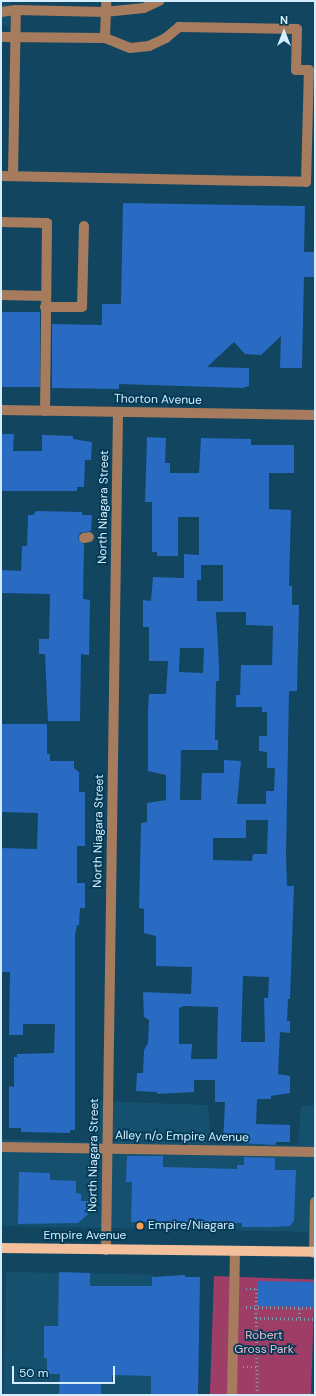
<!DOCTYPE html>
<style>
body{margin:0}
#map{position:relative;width:316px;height:1396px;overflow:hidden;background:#114560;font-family:"DM Sans",sans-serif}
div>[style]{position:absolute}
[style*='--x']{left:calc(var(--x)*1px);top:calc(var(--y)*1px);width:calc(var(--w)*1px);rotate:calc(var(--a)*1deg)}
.built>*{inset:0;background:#15516f;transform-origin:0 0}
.green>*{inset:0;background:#9e3d65;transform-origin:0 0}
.building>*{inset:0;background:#296ac2;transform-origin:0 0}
.path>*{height:2.5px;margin-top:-1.25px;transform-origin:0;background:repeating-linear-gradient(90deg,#789db3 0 1px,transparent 0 4px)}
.minor>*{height:10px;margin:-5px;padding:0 5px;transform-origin:5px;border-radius:5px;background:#a77c5e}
.major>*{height:10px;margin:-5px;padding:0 5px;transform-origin:5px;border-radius:5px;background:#f4c09b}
.dots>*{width:11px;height:11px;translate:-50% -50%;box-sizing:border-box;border:2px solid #023a55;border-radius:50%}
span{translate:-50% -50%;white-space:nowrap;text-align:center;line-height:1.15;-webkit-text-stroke:3.5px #023a55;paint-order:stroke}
.street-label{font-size:12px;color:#d5eeff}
.poi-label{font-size:12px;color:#d5eeff}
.left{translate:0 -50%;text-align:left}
.park-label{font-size:12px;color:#f6bace}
.frame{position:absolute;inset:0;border:2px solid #d5eeff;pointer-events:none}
.north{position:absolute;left:264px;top:12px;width:40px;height:40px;-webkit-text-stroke:3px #023a55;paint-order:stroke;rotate:0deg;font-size:11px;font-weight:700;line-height:16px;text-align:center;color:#d5eeff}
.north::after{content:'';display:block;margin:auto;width:14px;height:18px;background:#d5eeff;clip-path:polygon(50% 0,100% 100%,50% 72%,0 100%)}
.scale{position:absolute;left:12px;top:1366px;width:103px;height:18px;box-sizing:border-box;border:2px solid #d5eeff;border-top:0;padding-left:5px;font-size:12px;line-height:14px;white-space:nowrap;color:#d5eeff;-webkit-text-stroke:3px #023a55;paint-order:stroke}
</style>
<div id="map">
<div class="built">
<i style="left:1px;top:1px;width:9px;height:25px"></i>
<i style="clip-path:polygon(97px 1101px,208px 1105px,211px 1143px,298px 1145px,301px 1106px,315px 1106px,315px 1232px,1px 1226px,1px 1139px,95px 1142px)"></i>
<i style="left:6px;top:1272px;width:148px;height:123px;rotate:1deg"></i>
</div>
<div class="green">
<i style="left:214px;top:1276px;width:101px;height:119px;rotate:2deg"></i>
</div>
<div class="building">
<i style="clip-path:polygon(123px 203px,305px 206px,304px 252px,314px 252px,314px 277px,304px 277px,302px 368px,280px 368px,281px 336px,261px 355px,245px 354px,234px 342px,207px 367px,249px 368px,249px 386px,243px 388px,119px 384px,119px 389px,52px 388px,52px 324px,102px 325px,102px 304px,121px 304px)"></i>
<i style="left:1px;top:312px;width:39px;height:75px"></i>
<i style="clip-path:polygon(1px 434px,14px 434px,13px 451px,42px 451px,42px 435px,73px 436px,73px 439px,92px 442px,91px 460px,85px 460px,84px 487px,77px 487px,77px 491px,1px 491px)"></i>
<i style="clip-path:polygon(evenodd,147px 437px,166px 438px,165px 463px,170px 463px,170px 473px,199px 473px,201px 438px,251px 439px,251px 445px,294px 445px,294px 473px,269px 473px,269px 509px,291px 510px,289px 586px,292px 586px,292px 605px,299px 605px,297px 691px,289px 691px,286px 854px,287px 886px,294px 886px,290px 999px,288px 999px,287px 1021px,290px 1021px,290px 1033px,280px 1032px,278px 1074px,290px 1076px,290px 1093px,271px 1096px,271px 1099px,257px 1099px,256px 1124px,290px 1125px,290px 1142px,276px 1142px,275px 1145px,223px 1142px,225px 1102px,215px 1102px,215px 1080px,194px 1080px,194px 1092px,157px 1094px,157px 1092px,136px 1091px,137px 1073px,143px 1073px,144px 1050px,148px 1043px,149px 1020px,144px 1017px,143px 992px,191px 994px,192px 967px,156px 966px,156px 936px,144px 933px,144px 909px,139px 908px,141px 823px,147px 822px,147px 803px,166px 800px,166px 775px,148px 771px,148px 710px,149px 694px,166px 694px,168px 661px,149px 661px,149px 627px,143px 627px,143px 600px,151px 601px,153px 577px,184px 578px,184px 554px,199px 555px,199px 517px,178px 517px,178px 556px,157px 556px,157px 552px,152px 552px,152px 502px,145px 502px,147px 437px,201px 565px,223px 565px,223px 601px,197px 601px,197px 580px,201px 580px,201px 565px,147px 437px,216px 612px,246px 612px,246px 625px,273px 626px,272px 665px,241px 665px,240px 695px,236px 695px,236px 707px,262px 707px,262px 712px,267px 712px,267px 736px,259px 736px,259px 751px,267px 752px,267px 768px,275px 768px,274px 791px,266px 791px,266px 804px,237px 804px,241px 761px,224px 760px,224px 773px,202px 773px,201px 800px,180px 800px,181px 750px,218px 750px,218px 740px,215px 740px,216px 681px,219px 681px,219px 664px,216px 612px,147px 437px,180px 648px,204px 648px,203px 673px,179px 672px,180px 648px,147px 437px,246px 820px,268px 820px,267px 854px,253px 854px,252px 861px,213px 860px,213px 838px,246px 838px,246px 820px,147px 437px,243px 976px,269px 977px,268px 998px,264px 998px,265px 1042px,241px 1042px,243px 976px,147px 437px,184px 1006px,218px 1007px,217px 1059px,191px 1059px,192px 1044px,179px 1044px,179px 1008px,184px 1006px)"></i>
<i style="clip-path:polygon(36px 511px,82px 512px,82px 515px,92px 515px,91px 531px,80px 533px,78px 539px,84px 544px,83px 599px,90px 600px,89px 655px,81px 654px,80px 721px,48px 721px,45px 654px,39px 654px,39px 639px,49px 639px,50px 594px,1px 593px,1px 570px,21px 571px,22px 546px,27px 546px,28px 515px,33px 515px)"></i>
<i style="clip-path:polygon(1px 724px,47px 724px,47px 754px,50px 754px,50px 761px,74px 761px,74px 768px,79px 772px,79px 792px,85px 792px,85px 846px,77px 846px,77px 883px,85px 883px,85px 908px,80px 908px,79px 925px,77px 925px,75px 935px,75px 1130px,70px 1130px,70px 1133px,21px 1132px,21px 1128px,9px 1128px,9px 1086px,14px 1087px,14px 1057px,17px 1057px,17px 1054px,54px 1053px,55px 1024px,23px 1024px,23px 1035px,9px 1035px,10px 972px,1px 972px,1px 848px,37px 849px,38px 813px,1px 812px)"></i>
<i style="clip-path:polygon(127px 1156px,163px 1156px,163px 1167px,237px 1169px,237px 1165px,244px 1165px,244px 1157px,275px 1158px,275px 1170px,296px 1170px,294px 1221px,290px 1226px,274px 1227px,242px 1227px,242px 1223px,131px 1222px,132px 1182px,126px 1182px)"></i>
<i style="clip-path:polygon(19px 1172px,50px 1173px,50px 1180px,76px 1181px,76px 1193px,81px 1194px,81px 1201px,88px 1201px,88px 1214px,78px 1223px,18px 1224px)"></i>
<i style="clip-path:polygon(59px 1272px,90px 1273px,90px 1286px,152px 1286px,152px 1277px,185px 1275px,185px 1277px,200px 1277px,198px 1395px,151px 1395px,151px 1376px,112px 1375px,112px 1382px,101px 1382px,101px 1395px,59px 1395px,60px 1374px,47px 1374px,47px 1358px,44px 1358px,44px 1326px,58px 1326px)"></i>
<i style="left:258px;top:1281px;width:57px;height:25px;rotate:1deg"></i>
</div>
<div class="path">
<i style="--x:246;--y:1289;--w:11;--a:0"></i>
<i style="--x:257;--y:1289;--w:29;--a:92"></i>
<i style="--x:246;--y:1307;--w:69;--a:0.8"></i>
<i style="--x:299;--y:1318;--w:10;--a:-90"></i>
<i style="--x:243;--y:1367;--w:14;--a:0"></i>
<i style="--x:257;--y:1395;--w:77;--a:-90.7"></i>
<i style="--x:256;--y:1318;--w:59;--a:1"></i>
</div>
<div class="minor">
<i style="--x:1;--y:12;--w:15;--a:-8"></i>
<i style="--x:1;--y:37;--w:104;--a:0.6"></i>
<i style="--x:1;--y:176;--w:305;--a:1.1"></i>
<i style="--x:306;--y:182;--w:112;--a:-88.5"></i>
<i style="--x:309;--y:70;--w:13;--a:180"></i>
<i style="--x:296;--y:70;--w:41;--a:-88.6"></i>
<i style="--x:297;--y:29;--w:118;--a:-179"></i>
<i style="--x:179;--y:27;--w:17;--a:140"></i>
<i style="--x:166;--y:38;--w:19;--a:155"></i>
<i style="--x:149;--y:46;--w:19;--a:174"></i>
<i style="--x:130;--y:48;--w:27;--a:-158"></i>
<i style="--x:105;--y:38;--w:37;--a:-88"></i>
<i style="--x:13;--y:176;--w:166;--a:-89"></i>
<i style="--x:16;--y:10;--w:89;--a:1.3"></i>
<i style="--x:105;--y:12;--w:39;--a:-6"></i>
<i style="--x:144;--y:8;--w:17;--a:-25"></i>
<i style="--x:1;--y:222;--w:46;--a:1.2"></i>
<i style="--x:47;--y:223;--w:188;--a:90.6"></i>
<i style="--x:1;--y:295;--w:45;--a:1.3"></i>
<i style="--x:45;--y:307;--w:37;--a:0"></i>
<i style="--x:82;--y:307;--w:81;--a:-88.6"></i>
<i style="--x:1;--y:410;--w:314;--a:0.9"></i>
<i style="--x:84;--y:538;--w:5;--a:-11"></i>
<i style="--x:1;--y:1147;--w:314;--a:0.9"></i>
<i style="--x:106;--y:1250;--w:838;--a:-89.18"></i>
<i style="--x:314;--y:1253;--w:51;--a:-88.9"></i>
<i style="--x:232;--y:1395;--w:144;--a:-88.8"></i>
</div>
<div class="major">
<i style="--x:1;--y:1248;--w:314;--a:0.7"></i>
</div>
<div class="dots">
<i style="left:140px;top:1226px;background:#fc9e52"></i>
</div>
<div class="street-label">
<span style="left:158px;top:400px;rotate:1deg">Thorton Avenue</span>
<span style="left:104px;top:507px;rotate:-89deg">North Niagara Street</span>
<span style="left:99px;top:831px;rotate:-89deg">North Niagara Street</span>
<span style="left:182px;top:1137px;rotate:1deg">Alley n/o Empire Avenue</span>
<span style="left:94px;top:1155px;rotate:-89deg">North Niagara Street</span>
<span style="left:85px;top:1236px">Empire Avenue</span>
</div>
<div class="poi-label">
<span class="left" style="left:148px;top:1226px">Empire/Niagara</span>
</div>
<div class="park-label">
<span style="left:264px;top:1343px">Robert<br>Gross Park</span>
</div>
<div class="frame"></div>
<div class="north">N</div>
<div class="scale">50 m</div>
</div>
